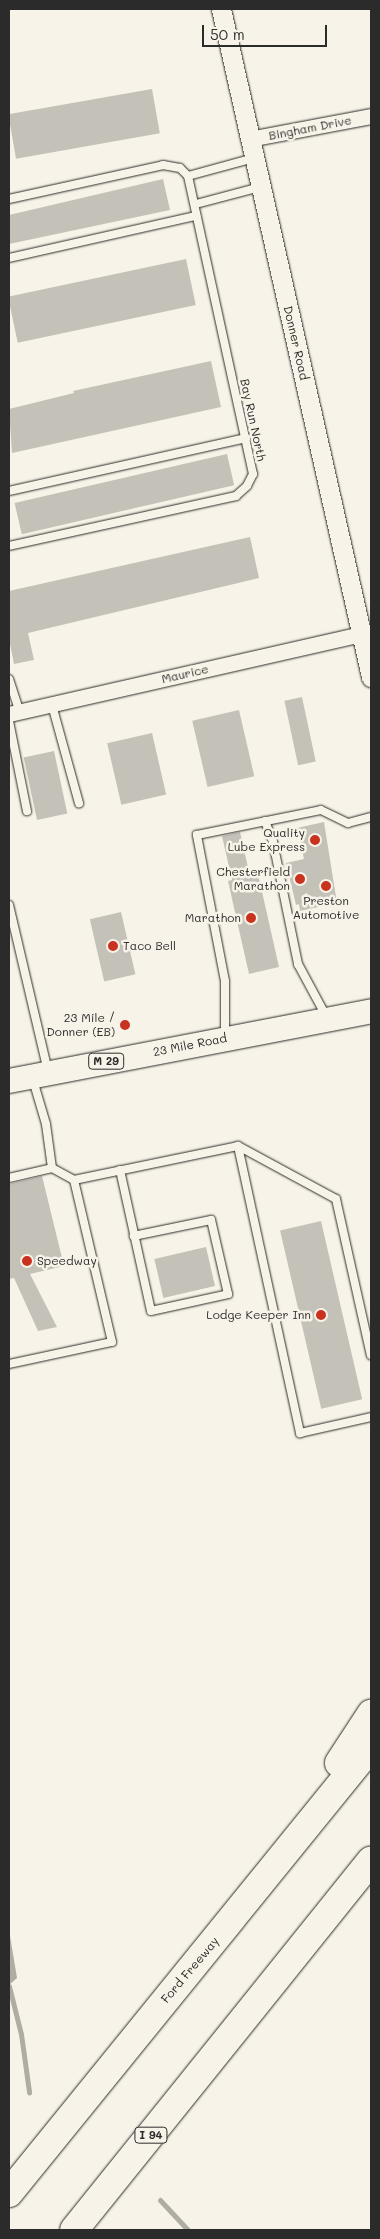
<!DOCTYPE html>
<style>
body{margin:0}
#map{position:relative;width:380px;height:2239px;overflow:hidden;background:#f7f3e8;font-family:Mali,sans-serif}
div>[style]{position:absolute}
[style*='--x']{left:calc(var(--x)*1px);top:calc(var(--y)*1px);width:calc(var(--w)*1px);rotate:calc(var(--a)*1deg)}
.water>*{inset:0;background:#afaca4}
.stream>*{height:5px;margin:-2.5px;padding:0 2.5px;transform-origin:2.5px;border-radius:2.5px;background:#afaca4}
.building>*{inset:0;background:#c4c1b9;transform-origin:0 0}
.roads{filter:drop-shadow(0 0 1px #2b2b2b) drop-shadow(0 0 1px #2b2b2b)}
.service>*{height:8px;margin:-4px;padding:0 4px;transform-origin:4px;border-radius:4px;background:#f7f3e8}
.minor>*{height:15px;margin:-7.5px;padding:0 7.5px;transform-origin:7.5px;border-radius:7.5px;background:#f7f3e8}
.tertiary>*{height:19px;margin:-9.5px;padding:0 9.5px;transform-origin:9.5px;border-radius:9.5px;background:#f7f3e8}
.primary>*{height:24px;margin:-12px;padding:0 12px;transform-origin:12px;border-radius:12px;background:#f7f3e8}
.motorway>*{height:28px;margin:-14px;padding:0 14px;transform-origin:14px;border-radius:14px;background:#f7f3e8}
.dots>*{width:14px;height:14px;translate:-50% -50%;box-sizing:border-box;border:2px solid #f7f3e8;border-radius:50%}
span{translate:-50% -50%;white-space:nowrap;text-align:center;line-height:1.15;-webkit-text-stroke:5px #f7f3e8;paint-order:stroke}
.shield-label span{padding:1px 4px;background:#f7f3e8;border:1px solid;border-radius:4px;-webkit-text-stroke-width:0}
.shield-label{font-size:11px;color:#2b2b2b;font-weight:700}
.street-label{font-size:12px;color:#2b2b2b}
.poi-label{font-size:12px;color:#2b2b2b}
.right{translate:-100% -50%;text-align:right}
.left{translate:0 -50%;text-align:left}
.frame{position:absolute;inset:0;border:10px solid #2b2b2b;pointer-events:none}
.scale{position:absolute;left:202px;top:25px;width:125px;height:22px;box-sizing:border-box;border:2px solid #2b2b2b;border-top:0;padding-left:6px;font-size:15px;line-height:18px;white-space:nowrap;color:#2b2b2b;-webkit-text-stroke:4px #f7f3e8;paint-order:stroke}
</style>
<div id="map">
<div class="water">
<i style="clip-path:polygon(9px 1930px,17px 1978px,9px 1985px)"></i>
</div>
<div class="stream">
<i style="--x:9;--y:1986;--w:49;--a:76"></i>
<i style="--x:21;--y:2034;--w:59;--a:82.1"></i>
<i style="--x:160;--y:2200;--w:41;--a:47"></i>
</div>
<div class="building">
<i style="left:152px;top:89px;width:45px;height:146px;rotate:80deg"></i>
<i style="clip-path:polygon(163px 179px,170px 210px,9px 244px,9px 215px)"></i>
<i style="left:186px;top:259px;width:47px;height:182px;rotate:78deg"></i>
<i style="clip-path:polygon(211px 361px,221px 407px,12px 453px,9px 409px,74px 393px,73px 391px)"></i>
<i style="left:227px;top:454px;width:32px;height:218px;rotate:77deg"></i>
<i style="clip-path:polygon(250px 537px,259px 578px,28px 633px,34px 660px,14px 664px,9px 639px,9px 591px)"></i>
<i style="left:302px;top:697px;width:66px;height:18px;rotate:78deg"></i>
<i style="left:239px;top:710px;width:68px;height:48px;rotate:77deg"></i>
<i style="left:152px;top:733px;width:63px;height:46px;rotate:77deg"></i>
<i style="left:54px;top:751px;width:64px;height:31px;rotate:78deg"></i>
<i style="clip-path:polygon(324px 822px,337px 903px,300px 911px,299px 904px,296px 905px,286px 863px,304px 859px,297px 828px)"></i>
<i style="clip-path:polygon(240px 832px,250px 876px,258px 874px,279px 967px,249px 974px,228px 881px,232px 880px,222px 836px)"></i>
<i style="left:121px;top:912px;width:64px;height:32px;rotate:77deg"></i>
<i style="clip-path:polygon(42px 1176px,64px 1266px,30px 1274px,57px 1327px,38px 1331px,14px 1278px,9px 1279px,9px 1184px)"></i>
<i style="left:321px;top:1221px;width:183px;height:42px;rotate:77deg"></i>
<i style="left:206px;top:1247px;width:40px;height:53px;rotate:77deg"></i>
</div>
<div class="roads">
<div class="service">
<i style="--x:188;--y:176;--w:68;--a:-15.3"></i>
<i style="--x:9;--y:199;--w:158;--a:-12.4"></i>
<i style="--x:163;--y:165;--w:17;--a:10"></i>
<i style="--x:180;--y:168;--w:11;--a:45"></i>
<i style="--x:188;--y:176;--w:305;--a:77.7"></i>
<i style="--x:253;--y:474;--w:13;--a:117"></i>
<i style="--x:247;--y:486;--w:15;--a:138"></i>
<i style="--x:236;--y:496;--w:232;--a:167.6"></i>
<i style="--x:196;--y:204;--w:66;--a:-14.9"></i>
<i style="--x:9;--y:258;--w:192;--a:-12.7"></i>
<i style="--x:9;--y:491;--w:243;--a:-12.6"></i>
<i style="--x:9;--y:679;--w:35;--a:72"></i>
<i style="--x:52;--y:705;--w:102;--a:74.6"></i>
<i style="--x:9;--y:721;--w:92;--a:78.7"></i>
<i style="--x:265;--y:821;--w:22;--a:69"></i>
<i style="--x:273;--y:842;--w:125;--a:78.4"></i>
<i style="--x:298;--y:964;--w:59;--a:61.7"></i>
<i style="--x:9;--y:905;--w:171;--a:76.8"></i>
<i style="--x:225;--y:1036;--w:55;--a:-90"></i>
<i style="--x:225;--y:981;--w:149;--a:-100.9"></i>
<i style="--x:197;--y:835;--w:126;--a:-11.4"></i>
<i style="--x:321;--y:810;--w:30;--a:26"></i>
<i style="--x:348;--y:823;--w:24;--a:-15"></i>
<i style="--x:238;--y:1146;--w:294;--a:77.8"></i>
<i style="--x:300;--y:1433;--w:73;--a:-12.7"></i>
<i style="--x:120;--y:1170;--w:144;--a:77.6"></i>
<i style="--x:151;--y:1311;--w:79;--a:-12.4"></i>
<i style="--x:228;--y:1294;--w:76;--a:-102.9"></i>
<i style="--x:211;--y:1220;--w:79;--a:168.3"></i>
<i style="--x:9;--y:1178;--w:44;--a:-13.1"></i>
<i style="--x:74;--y:1180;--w:167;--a:-11.7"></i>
<i style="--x:238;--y:1146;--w:111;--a:28.4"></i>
<i style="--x:336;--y:1199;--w:160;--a:77.4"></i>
<i style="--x:9;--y:1364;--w:105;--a:-12.1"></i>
<i style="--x:112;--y:1342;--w:166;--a:-103.2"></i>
<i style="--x:74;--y:1180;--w:25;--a:-151"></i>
<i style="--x:52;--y:1168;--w:44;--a:-97.8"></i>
<i style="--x:46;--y:1124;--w:46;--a:-106.5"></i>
</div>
<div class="minor">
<i style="--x:249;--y:139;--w:124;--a:-10.7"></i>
<i style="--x:9;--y:714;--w:361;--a:-12.8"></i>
</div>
<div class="tertiary">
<i style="--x:221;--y:9;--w:685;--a:77.34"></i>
</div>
<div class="primary">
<i style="--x:9;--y:1081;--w:369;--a:-10.9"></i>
</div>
<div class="motorway">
<i style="--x:339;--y:1763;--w:59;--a:-56.9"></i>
<i style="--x:9;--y:2193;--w:574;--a:-50.94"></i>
<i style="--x:74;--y:2230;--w:474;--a:-51.2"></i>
</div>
</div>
<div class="dots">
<i style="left:315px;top:840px;background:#c8321e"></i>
<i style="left:300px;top:879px;background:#c8321e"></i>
<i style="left:326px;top:886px;background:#c8321e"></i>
<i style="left:251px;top:918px;background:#c8321e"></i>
<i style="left:113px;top:946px;background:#c8321e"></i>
<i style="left:125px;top:1025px;background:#c8321e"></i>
<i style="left:27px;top:1261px;background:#c8321e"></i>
<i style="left:321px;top:1315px;background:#c8321e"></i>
</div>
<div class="shield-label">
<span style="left:106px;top:1061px">M 29</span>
<span style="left:151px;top:2135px">I 94</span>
</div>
<div class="street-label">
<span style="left:310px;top:128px;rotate:-11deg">Bingham Drive</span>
<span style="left:296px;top:343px;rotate:77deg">Donner Road</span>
<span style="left:253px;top:420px;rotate:78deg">Bay Run North</span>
<span style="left:185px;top:674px;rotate:-13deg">Maurice</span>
<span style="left:190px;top:1045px;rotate:-11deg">23 Mile Road</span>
<span style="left:190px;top:1970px;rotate:-50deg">Ford Freeway</span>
</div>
<div class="poi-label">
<span class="right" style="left:305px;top:840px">Quality<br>Lube Express</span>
<span class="right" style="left:290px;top:879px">Chesterfield<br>Marathon</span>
<span style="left:326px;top:908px">Preston<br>Automotive</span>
<span class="right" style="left:241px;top:918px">Marathon</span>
<span class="left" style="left:123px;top:946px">Taco Bell</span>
<span class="right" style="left:115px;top:1025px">23 Mile /<br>Donner (EB)</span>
<span class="left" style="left:37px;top:1261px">Speedway</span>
<span class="right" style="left:311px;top:1315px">Lodge Keeper Inn</span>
</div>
<div class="frame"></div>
<div class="scale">50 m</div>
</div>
